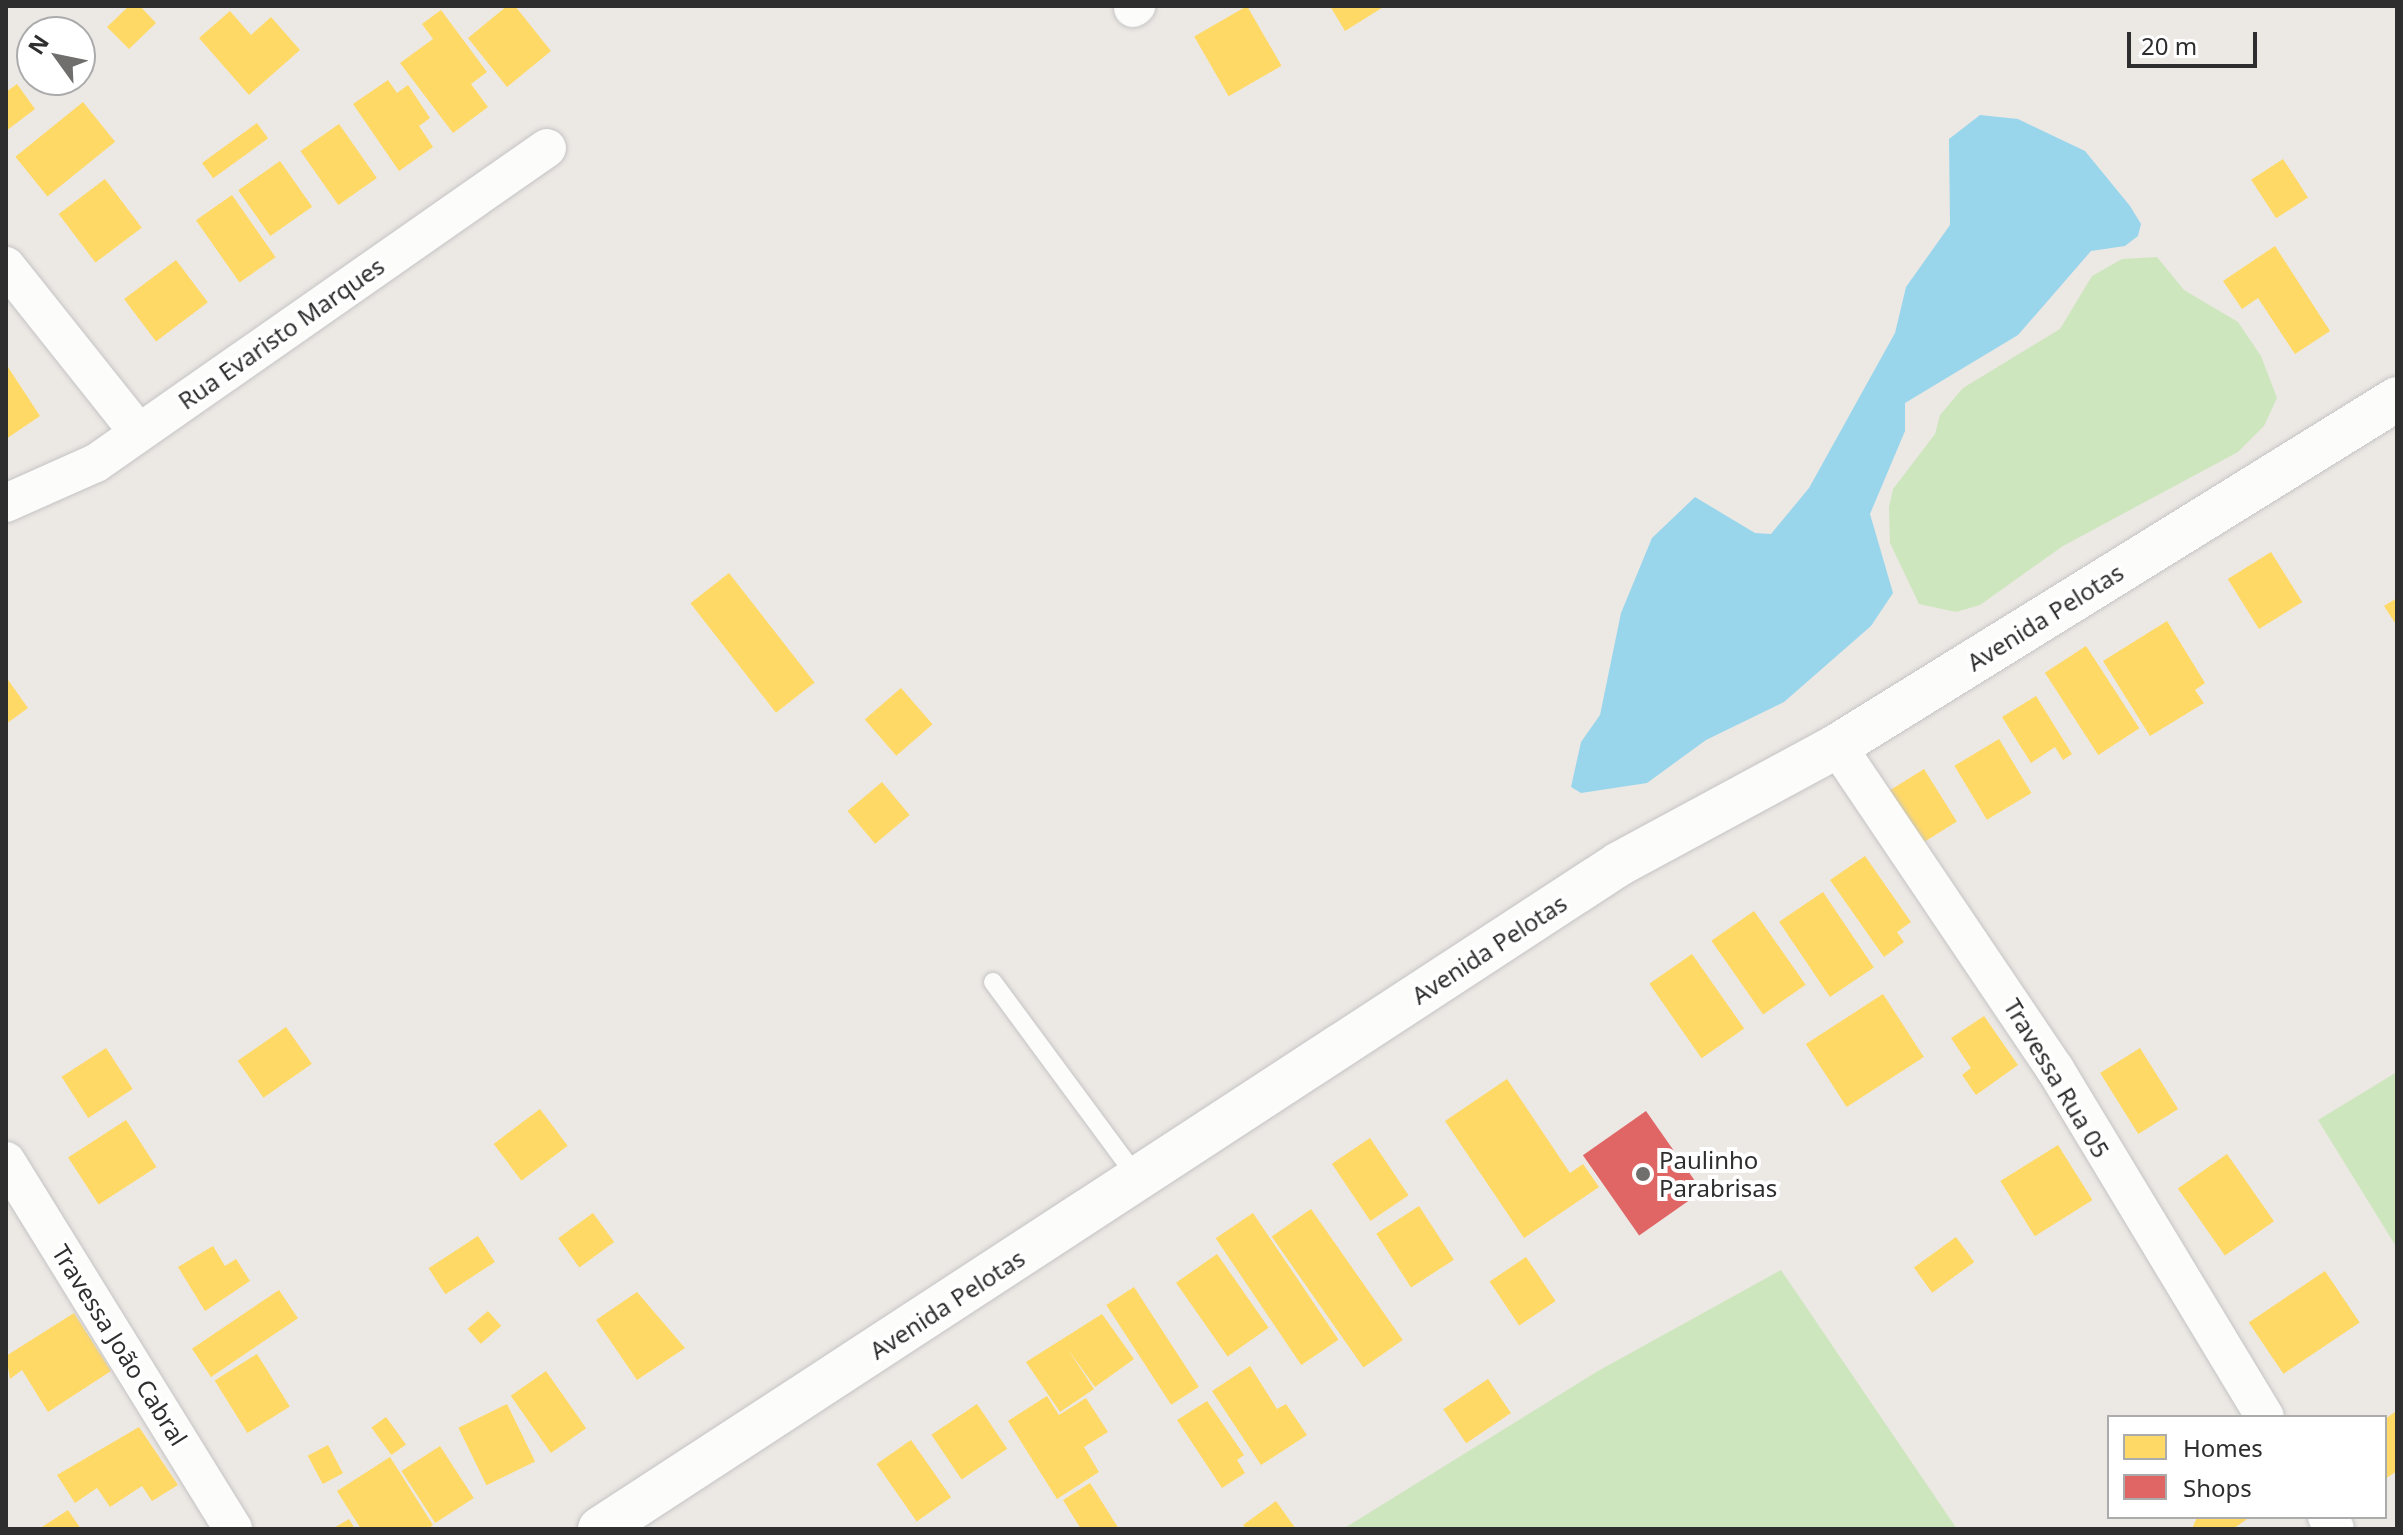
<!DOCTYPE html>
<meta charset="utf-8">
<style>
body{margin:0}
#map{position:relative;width:2403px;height:1535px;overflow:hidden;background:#ece8e4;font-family:"Noto Sans",sans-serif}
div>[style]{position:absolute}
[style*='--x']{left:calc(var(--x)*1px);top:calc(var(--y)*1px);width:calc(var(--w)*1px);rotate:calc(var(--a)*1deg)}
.green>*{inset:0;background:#cee6be}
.water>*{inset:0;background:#99d6ec}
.homes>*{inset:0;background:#ffd966;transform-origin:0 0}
.shops>*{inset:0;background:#e06666;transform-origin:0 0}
.roads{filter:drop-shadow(0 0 2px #c5c4c5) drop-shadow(0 0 2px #c5c4c5)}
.lane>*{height:18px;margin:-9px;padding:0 9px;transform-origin:9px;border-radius:9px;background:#fcfcfb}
.street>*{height:38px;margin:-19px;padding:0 19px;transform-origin:19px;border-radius:19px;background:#fcfcfb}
.secondary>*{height:44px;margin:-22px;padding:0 22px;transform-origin:22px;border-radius:22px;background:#fcfcfb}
.dots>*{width:22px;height:22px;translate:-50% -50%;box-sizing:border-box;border:4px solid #fff;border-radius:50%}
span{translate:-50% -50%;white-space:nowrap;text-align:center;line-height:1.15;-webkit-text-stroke:8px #fff;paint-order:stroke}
.street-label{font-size:24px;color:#2e2e2e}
.poi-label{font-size:24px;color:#2e2e2e}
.left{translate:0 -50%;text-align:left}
.frame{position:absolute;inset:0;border:8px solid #2e2e2e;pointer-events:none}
.legend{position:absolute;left:2107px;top:1415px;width:280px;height:104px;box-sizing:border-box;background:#fff;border:2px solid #ababab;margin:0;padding:10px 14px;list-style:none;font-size:24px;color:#2e2e2e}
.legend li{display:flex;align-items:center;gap:16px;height:40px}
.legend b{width:40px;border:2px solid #ababab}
.north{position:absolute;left:16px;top:16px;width:80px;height:80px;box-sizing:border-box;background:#fff;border:2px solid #ababab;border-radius:50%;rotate:303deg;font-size:22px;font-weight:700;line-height:32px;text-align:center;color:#2e2e2e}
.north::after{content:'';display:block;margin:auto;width:28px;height:36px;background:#706f6e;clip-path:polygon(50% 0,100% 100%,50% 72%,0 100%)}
.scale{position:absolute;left:2127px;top:32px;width:130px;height:36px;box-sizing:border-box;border:4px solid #2e2e2e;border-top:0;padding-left:10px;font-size:24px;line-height:28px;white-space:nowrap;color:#2e2e2e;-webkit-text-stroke:6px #fff;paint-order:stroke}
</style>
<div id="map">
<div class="green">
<i style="clip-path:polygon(2157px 257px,2184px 290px,2238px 322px,2261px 356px,2277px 398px,2264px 426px,2238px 452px,2063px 546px,1980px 605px,1956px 612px,1919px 604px,1890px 543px,1889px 507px,1893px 489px,1935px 434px,1940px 415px,1963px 388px,2060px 329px,2092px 276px,2122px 259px)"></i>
<i style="clip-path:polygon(2397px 1072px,2397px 1248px,2318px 1120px)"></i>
<i style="clip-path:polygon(1781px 1270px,1957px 1529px,1343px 1529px,1598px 1371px)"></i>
</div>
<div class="water">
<i style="clip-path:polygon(1980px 115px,2018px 119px,2085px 151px,2130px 206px,2141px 224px,2138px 236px,2125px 246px,2091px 251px,2018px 335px,1905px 403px,1905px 431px,1870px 514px,1893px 593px,1871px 626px,1784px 702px,1706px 740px,1647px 783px,1581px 793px,1571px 787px,1581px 742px,1600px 715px,1621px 613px,1652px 538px,1695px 497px,1755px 533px,1771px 534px,1809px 488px,1895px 333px,1906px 287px,1950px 225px,1949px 139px)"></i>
</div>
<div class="homes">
<i style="clip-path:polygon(129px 6px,140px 6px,156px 23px,129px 49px,107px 27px)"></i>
<i style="clip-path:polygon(507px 6px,515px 6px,551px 51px,507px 87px,468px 38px)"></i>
<i style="left:1247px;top:6px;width:69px;height:61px;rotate:60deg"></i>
<i style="clip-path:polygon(1330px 6px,1385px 6px,1345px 31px)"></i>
<i style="clip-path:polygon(441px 10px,487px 72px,471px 84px,488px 107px,453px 133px,400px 63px,433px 39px,422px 24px)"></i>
<i style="clip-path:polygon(230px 11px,251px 35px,271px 17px,300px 50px,249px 95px,199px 38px)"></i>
<i style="clip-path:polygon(388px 80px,397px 93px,408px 85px,430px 118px,419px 126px,433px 147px,399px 171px,353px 104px)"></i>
<i style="clip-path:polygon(17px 84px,35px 109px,6px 131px,6px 92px)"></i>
<i style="left:83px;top:102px;width:51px;height:87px;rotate:51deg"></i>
<i style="left:257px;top:123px;width:19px;height:68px;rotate:54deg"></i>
<i style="left:339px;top:124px;width:66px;height:47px;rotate:55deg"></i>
<i style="left:2283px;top:159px;width:46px;height:38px;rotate:57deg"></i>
<i style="left:280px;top:161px;width:56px;height:51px;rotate:55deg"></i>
<i style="left:105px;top:179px;width:61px;height:58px;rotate:53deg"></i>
<i style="left:232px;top:195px;width:76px;height:44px;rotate:55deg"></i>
<i style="clip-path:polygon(2275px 246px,2330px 331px,2295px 354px,2258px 298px,2242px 309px,2223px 281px)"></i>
<i style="left:176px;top:260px;width:53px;height:65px;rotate:53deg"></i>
<i style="clip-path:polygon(6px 364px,40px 416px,6px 439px)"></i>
<i style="left:2271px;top:552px;width:59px;height:51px;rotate:58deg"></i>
<i style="left:729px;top:573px;width:139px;height:49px;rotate:52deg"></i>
<i style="clip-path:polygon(2397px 598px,2397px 626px,2384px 606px)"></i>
<i style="clip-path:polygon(2167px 621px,2205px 683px,2195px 690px,2204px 703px,2150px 736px,2103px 661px)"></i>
<i style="left:2086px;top:646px;width:98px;height:49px;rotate:57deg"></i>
<i style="clip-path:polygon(6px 677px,28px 708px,6px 724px)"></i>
<i style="left:901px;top:688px;width:48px;height:48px;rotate:49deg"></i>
<i style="clip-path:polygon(2036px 696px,2072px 754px,2063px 760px,2055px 747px,2031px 763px,2002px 717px)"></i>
<i style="left:1999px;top:739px;width:63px;height:52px;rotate:59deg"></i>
<i style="left:1924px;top:769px;width:62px;height:41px;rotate:58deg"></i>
<i style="left:882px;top:782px;width:43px;height:45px;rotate:50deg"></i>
<i style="clip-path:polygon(1865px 856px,1911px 922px,1897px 932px,1904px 942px,1884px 957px,1830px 880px)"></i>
<i style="left:1823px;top:892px;width:91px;height:53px;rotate:56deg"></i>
<i style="left:1754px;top:911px;width:90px;height:52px;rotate:55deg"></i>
<i style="left:1692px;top:954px;width:91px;height:52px;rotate:55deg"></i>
<i style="left:1883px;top:994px;width:75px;height:92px;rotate:57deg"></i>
<i style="clip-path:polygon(1984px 1016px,2018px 1065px,1976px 1095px,1962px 1075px,1971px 1068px,1951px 1038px)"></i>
<i style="left:286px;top:1027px;width:45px;height:59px;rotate:55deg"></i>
<i style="left:106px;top:1048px;width:49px;height:53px;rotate:57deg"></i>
<i style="left:2140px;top:1048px;width:72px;height:47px;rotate:58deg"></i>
<i style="clip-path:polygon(1507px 1079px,1570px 1173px,1583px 1164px,1599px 1187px,1524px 1238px,1445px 1121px)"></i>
<i style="left:540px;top:1109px;width:46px;height:58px;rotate:53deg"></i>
<i style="left:126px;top:1120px;width:56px;height:69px;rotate:57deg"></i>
<i style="left:1370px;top:1138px;width:69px;height:46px;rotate:56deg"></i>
<i style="left:2058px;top:1145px;width:65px;height:68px;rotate:58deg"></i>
<i style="left:2227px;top:1154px;width:82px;height:60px;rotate:55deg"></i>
<i style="left:1419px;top:1206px;width:64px;height:51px;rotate:57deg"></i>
<i style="left:1311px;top:1209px;width:160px;height:48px;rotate:55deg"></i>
<i style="left:593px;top:1213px;width:36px;height:43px;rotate:54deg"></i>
<i style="left:1253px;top:1213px;width:153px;height:45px;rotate:56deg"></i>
<i style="left:478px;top:1236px;width:31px;height:59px;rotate:57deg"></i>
<i style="left:1956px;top:1237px;width:31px;height:52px;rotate:54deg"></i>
<i style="clip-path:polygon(213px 1246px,225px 1266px,236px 1259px,250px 1281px,205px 1311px,178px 1267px)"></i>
<i style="left:1217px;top:1254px;width:90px;height:50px;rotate:55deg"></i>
<i style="left:1526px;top:1257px;width:53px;height:44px;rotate:56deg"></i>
<i style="left:2325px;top:1271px;width:62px;height:92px;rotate:56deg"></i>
<i style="left:1134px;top:1287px;width:119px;height:33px;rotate:57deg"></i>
<i style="left:279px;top:1290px;width:34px;height:105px;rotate:56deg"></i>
<i style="clip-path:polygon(637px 1292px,685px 1348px,637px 1380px,596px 1320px)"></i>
<i style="left:488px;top:1311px;width:20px;height:27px;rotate:49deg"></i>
<i style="clip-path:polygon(74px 1313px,111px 1371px,48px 1412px,22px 1370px,10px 1379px,6px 1356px)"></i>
<i style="clip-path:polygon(1102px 1314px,1134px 1359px,1095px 1387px,1067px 1348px,1094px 1389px,1060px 1412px,1026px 1362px)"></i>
<i style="left:257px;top:1354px;width:62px;height:50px;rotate:58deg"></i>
<i style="clip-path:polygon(1250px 1366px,1277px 1409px,1286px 1404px,1307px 1435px,1261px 1465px,1212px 1391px)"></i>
<i style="left:546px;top:1371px;width:70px;height:43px;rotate:55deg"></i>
<i style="left:1488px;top:1379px;width:41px;height:54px;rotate:56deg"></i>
<i style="clip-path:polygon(1047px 1396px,1059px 1415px,1086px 1398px,1108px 1432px,1084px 1447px,1099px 1472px,1057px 1499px,1008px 1421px)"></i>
<i style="clip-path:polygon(1207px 1401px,1244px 1455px,1237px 1460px,1245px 1473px,1222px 1488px,1177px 1420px)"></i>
<i style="left:507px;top:1404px;width:64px;height:54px;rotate:64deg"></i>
<i style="left:977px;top:1404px;width:54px;height:55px;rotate:56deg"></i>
<i style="clip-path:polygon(2395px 1412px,2397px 1471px,2385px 1479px,2385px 1419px)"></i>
<i style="left:386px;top:1417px;width:34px;height:18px;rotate:54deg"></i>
<i style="clip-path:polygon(139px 1427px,178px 1485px,152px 1501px,142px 1486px,110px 1507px,97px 1488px,75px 1503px,57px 1475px)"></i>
<i style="left:911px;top:1440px;width:70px;height:42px;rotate:55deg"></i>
<i style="left:328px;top:1445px;width:32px;height:23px;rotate:62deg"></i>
<i style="left:440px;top:1446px;width:62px;height:46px;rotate:57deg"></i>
<i style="clip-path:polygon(390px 1457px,433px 1525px,427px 1529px,361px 1529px,337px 1491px)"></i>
<i style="clip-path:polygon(1090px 1483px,1119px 1529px,1081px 1529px,1063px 1500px)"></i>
<i style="clip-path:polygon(1276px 1501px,1296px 1529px,1246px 1529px,1243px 1525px)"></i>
<i style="clip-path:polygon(68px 1510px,81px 1529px,43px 1529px,42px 1527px)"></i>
<i style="clip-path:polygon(2197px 1517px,2250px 1517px,2233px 1529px,2192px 1529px)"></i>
<i style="clip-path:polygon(349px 1519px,355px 1529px,332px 1529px)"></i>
</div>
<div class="shops">
<i style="left:1646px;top:1111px;width:98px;height:77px;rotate:55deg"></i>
</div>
<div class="roads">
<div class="lane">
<i style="--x:993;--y:982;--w:245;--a:53.6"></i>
</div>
<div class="street">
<i style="--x:1133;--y:8;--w:4;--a:-34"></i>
<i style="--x:6;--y:266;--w:212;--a:51.5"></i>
<i style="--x:6;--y:503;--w:98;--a:-24"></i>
<i style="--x:96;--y:463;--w:550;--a:-34.93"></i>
<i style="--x:1837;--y:746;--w:390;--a:56"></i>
<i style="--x:2055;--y:1069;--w:406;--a:58.9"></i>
<i style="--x:6;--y:1161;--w:432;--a:58.3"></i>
<i style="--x:2327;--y:1517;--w:14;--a:56"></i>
</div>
<div class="secondary">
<i style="--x:600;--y:1529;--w:1217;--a:-33.13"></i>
<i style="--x:1619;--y:864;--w:248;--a:-28.4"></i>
<i style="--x:1837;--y:746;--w:659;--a:-31.78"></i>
</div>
</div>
<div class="dots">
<i style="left:1643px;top:1174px;background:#706f6e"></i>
</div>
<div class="street-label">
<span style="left:281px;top:333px;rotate:-35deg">Rua Evaristo Marques</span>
<span style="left:2045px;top:617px;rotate:-32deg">Avenida Pelotas</span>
<span style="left:1489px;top:949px;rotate:-33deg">Avenida Pelotas</span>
<span style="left:2057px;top:1078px;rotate:59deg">Travessa Rua 05</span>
<span style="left:947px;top:1304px;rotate:-33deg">Avenida Pelotas</span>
<span style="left:120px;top:1345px;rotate:58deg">Travessa João Cabral</span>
</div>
<div class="poi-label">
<span class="left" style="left:1659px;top:1174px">Paulinho<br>Parabrisas</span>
</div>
<div class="frame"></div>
<ul class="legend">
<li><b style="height:22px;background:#ffd966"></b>Homes</li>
<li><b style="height:22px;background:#e06666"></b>Shops</li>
</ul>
<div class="north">N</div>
<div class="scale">20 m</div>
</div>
